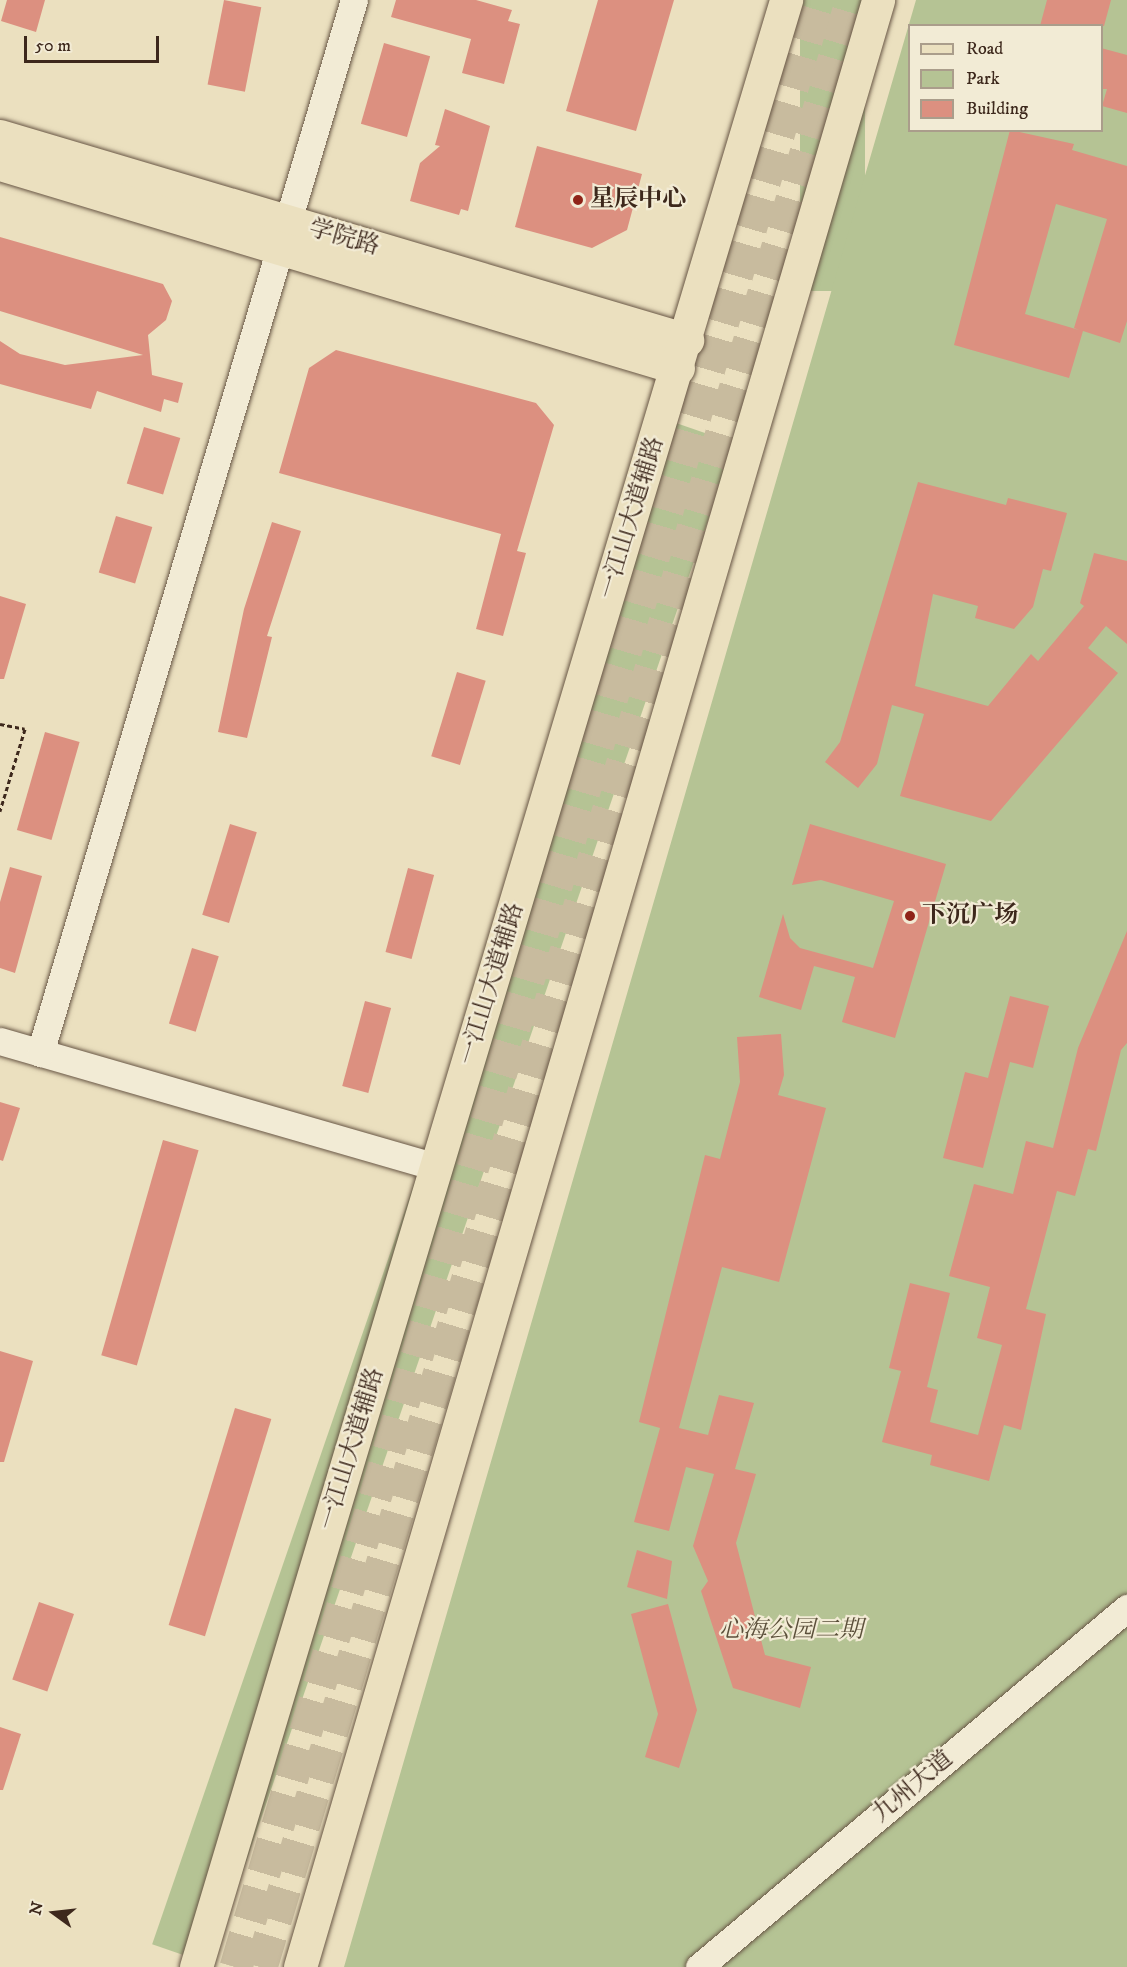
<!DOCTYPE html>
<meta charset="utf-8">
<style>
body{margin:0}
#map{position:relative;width:1127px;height:1967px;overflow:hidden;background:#ebe0bf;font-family:"IM FELL DW Pica","Noto Serif SC",serif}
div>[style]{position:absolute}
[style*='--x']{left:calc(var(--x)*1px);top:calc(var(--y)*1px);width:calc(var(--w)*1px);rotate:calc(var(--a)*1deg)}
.green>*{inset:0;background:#b5c394;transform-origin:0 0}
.building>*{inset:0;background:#dc9080;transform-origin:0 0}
.highway-tunnel>*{height:33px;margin-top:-16.5px;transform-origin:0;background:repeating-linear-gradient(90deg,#c8bb9e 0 33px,transparent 0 49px)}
.path>*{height:3px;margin-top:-1.5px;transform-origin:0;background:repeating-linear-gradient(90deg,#3d281c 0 4.5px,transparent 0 7.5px)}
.roads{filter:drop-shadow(0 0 2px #685645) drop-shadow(0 0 2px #685645)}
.minor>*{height:27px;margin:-13.5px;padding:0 13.5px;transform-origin:13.5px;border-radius:13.5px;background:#f2ebd5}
.major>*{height:33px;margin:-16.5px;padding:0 16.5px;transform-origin:16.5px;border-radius:16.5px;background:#ebe0bf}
.dots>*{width:16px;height:16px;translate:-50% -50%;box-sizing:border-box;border:3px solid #f2ebd5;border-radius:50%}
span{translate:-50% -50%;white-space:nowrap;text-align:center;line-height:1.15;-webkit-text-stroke:4.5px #f2ebd5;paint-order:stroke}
.poi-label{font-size:24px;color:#3d281c;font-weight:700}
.left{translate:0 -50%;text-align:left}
.street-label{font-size:24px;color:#3d281c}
.park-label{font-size:24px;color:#5b4f3a;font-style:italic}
.legend{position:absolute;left:908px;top:24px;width:195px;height:108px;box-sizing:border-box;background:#f2ebd5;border:2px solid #aa9d8b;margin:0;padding:8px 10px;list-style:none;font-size:18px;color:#3d281c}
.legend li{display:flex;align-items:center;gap:12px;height:30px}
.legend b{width:30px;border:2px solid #aa9d8b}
.north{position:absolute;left:24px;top:1883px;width:60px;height:60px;-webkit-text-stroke:4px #f2ebd5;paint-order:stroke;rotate:285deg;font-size:16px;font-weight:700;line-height:24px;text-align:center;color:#3d281c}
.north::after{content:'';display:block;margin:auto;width:21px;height:27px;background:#3d281c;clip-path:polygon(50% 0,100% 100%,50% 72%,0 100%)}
.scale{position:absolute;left:24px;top:36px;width:135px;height:27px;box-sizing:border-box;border:3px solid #3d281c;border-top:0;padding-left:8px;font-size:18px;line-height:21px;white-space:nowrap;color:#3d281c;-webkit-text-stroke:4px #f2ebd5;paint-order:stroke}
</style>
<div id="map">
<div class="green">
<i style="left:800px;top:0;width:65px;height:291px"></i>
<i style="clip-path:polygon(evenodd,916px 0,1127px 0,1127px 1967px,344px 1967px,916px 0,910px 26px,1102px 26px,1102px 130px,910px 130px,910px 26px)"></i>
<i style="left:676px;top:423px;width:62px;height:1609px;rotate:19deg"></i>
</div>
<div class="building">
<i style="clip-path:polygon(7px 0,45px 0,36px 32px,1px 21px)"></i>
<i style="left:224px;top:0;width:38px;height:86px;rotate:11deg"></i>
<i style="clip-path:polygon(396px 0,476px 0,512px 10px,508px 21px,520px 24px,504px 84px,462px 73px,471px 39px,391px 17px)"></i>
<i style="clip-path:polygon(598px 0,674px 0,636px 131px,566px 111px)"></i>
<i style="clip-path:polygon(1047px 0,1111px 0,1104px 26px,1040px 26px)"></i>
<i style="left:384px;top:43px;width:48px;height:84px;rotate:16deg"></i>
<i style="clip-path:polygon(1101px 48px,1127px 55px,1127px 113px,1102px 106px,1107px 89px,1101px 89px)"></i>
<i style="clip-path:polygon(445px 109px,490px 126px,468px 211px,461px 209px,459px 215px,410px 201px,420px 163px,440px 146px,435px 145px)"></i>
<i style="clip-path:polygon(evenodd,1010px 130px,1074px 144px,1072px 150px,1127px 166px,1127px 321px,1120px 343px,1083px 331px,1069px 378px,954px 345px,1010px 130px,1056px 204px,1107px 219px,1074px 328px,1079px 330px,1025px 314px,1056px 204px)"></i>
<i style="clip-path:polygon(537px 146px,642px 174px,627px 230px,592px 248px,515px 227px)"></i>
<i style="clip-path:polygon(0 237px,163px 284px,172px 301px,166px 320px,148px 335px,152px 375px,183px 383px,178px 403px,164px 399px,161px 412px,97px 391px,91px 409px,0 384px,0 341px,20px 354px,65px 365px,143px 355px,0 311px)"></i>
<i style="clip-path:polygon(336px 350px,536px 403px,554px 425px,517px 551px,526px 553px,503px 636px,476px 629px,501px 534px,279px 473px,309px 368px)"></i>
<i style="left:144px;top:427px;width:38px;height:59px;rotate:17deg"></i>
<i style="clip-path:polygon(918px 482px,1006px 505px,1008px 498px,1067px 513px,1051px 571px,1043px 569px,1033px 607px,1014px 629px,975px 618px,978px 606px,933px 594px,915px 686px,988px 706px,1031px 654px,1038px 661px,1084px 606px,1080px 603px,1094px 553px,1127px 561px,1127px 644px,1106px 626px,1088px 648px,1118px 673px,991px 821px,900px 796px,924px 714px,892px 705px,877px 764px,858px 788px,825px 762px,840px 742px)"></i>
<i style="left:116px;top:516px;width:38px;height:59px;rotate:17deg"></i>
<i style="clip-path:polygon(272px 522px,301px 531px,267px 636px,272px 637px,247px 738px,218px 732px,244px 609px)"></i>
<i style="clip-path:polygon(0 596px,26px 604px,4px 679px,0 679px)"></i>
<i style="left:457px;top:672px;width:30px;height:88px;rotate:17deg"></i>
<i style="left:45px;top:732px;width:36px;height:102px;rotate:16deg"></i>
<i style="left:230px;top:824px;width:28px;height:95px;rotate:17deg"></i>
<i style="clip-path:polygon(810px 824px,946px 864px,895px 1038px,842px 1022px,855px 977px,814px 966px,801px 1010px,759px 997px,783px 914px,790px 938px,800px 948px,873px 968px,894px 901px,821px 880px,792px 885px)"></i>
<i style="clip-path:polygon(10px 867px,42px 876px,15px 973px,0 968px,0 902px)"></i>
<i style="left:408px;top:868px;width:27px;height:87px;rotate:15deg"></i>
<i style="clip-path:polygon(1127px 931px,1127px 1043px,1121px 1050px,1096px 1151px,1088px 1149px,1075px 1196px,1057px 1191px,1026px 1309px,1046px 1314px,1021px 1430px,1004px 1425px,989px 1481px,930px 1465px,932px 1455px,882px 1442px,901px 1371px,889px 1368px,910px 1283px,950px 1293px,927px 1387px,938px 1390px,930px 1422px,978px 1435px,1002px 1345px,977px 1338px,990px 1287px,949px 1276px,974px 1184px,1013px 1194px,1026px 1141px,1053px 1148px,1078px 1048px)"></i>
<i style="left:192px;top:948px;width:28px;height:79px;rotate:17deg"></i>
<i style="clip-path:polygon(1010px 996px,1049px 1006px,1033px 1068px,1010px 1062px,983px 1168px,943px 1158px,965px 1072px,988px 1078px)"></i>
<i style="left:365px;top:1001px;width:27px;height:88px;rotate:15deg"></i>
<i style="clip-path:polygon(781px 1034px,784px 1075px,778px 1095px,826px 1108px,779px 1282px,722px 1267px,679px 1428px,708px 1435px,719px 1395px,754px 1403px,735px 1469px,756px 1474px,736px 1543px,765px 1655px,811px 1667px,800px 1708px,733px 1688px,701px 1591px,708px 1581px,693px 1546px,714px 1474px,686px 1467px,669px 1531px,634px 1522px,660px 1428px,639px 1422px,705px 1155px,720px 1159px,740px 1082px,737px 1037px)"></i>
<i style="clip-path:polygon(0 1102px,20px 1108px,3px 1161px,0 1160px)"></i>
<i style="left:163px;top:1140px;width:37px;height:224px;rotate:16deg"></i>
<i style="clip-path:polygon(0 1351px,33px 1361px,4px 1462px,0 1462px)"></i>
<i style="left:235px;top:1408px;width:38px;height:227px;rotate:17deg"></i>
<i style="clip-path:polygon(637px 1550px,672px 1561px,667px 1599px,627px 1587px)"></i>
<i style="left:39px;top:1602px;width:37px;height:82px;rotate:19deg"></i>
<i style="clip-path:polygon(668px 1604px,697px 1710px,679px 1768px,645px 1757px,658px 1714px,631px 1614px)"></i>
<i style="clip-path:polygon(0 1727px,21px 1734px,3px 1790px,0 1790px)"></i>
</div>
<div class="highway-tunnel">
<i style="--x:236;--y:1967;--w:2051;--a:-73.52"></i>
<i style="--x:261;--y:1967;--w:2054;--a:-73.28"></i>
</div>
<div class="path">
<i style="--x:0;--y:724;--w:25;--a:11"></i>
<i style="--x:25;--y:729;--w:86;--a:107"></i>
</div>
<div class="roads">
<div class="minor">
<i style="--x:0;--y:1041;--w:455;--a:16.1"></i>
<i style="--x:40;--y:1053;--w:1099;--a:-73.4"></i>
<i style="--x:699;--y:1967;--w:559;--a:-39.99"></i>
</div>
<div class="major">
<i style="--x:0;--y:136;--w:717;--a:16.54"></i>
<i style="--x:0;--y:164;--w:708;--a:16.75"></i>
<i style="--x:196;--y:1967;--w:2054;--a:-73.3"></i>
<i style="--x:300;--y:1967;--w:2050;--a:-73.62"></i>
</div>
</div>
<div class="dots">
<i style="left:578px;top:200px;background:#8f2418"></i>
<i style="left:910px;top:916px;background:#8f2418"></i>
</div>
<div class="poi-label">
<span class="left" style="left:590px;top:200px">星辰中心</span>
<span class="left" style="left:922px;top:916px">下沉广场</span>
</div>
<div class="street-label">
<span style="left:344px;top:238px;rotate:16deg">学院路</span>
<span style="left:632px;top:518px;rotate:-73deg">一江山大道辅路</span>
<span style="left:492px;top:984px;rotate:-73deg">一江山大道辅路</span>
<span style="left:352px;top:1449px;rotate:-73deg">一江山大道辅路</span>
<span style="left:913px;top:1787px;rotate:-40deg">九州大道</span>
</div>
<div class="park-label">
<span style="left:791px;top:1631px">心海公园二期</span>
</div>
<ul class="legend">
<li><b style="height:8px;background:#ebe0bf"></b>Road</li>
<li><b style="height:16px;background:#b5c394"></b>Park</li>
<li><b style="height:16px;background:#dc9080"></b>Building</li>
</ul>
<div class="north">N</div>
<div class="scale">50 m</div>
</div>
